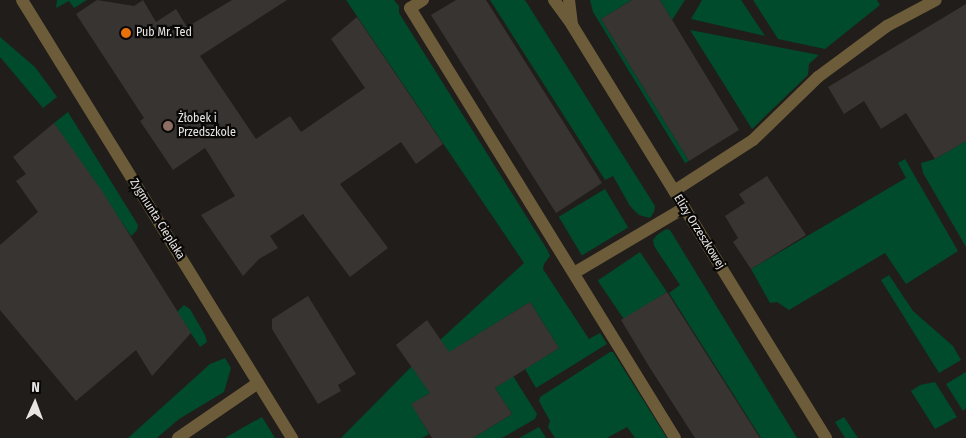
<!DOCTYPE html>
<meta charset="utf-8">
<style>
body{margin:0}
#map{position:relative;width:966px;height:438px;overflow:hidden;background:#211d1a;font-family:"Fira Sans Condensed",sans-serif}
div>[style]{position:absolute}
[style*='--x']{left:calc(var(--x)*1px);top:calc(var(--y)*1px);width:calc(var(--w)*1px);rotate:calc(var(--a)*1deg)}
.green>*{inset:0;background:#004b2b;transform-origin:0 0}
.building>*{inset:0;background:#383431}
.minor>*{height:12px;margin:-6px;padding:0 6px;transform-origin:6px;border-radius:6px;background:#6d5c3a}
.dots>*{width:14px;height:14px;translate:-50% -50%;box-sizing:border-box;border:2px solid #090807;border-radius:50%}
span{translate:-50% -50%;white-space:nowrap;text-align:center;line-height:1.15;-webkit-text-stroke:4.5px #090807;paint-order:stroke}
.poi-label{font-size:12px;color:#e8e6e4}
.left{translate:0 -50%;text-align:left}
.street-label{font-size:12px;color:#e8e6e4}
.north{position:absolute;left:10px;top:378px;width:50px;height:50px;-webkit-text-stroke:4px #090807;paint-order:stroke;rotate:2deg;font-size:14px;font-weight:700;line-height:20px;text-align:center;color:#e8e6e4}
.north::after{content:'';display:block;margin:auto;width:18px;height:22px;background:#e8e6e4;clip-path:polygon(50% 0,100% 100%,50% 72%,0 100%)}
</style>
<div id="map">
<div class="green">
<i style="clip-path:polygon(57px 0,87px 0,74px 8px,69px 1px,56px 8px)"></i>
<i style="clip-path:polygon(346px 0,394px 0,399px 6px,399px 13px,548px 251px,550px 256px,544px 264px,543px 269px,589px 339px,600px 333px,607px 344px,536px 388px,525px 369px,559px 348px,530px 302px,467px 341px,480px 362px,412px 404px,429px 434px,422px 438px,341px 438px,415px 363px,524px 263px)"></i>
<i style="clip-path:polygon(490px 0,525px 0,655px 206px,654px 212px,650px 218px,639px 215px,630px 206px,613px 176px,605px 180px)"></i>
<i style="clip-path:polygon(590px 0,632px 0,601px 19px,689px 161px,685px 163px,593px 12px)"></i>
<i style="clip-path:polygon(660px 0,685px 0,672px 20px)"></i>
<i style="clip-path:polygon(702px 0,741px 0,765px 36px,691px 19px)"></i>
<i style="clip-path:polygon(753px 0,877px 0,880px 5px,825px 49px,778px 39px)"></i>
<i style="clip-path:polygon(690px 30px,819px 55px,809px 64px,808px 75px,752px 129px)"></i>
<i style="clip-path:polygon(0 37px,35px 67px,57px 97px,43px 108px,0 57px)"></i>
<i style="clip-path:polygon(68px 112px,138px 225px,137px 230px,131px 236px,54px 123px)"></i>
<i style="clip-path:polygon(966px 141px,966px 247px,923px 173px,921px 163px,935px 159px)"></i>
<i style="clip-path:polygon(905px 159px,958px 251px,906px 284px,885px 253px,789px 310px,777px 302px,770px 303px,751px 269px,906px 178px,898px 163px)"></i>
<i style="left:605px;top:189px;width:45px;height:54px;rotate:59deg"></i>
<i style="clip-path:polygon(666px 229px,670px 230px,797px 438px,761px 438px,669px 293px,680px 285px,654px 246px,653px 240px,657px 235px)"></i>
<i style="left:640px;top:252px;width:48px;height:51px;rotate:56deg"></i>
<i style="clip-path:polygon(889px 275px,913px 311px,953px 346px,961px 360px,939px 373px,881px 280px)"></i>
<i style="clip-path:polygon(184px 305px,190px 309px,205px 335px,207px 342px,200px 347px,177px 312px)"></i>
<i style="clip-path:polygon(610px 352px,613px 352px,667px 438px,635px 438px,627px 427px,607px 438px,555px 438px,548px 427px,550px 421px,539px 401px,540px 397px)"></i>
<i style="clip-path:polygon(225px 358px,231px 368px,224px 392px,179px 419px,157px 438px,128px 438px,210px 364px)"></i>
<i style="clip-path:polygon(966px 372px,966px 408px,963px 411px,946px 384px)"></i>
<i style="clip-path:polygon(513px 376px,537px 414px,535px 419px,502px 438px,473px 438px,512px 414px,495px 388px)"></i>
<i style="clip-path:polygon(935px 382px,957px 417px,935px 429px,911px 391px,920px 385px)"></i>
<i style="clip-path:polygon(262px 417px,275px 438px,225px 438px,242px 428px)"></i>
<i style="clip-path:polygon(844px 417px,858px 438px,845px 438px,835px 422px)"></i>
<i style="clip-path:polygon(539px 427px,546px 438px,519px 438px)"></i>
</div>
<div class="building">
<i style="clip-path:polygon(97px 0,134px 6px,143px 0,156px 22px,176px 9px,187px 27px,232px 0,287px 0,200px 56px,256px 139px,290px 116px,301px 132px,365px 88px,331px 39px,357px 17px,443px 144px,416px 164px,401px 142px,340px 184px,388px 248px,350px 277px,303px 214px,270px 236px,278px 248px,259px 259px,243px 276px,201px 215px,235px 196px,205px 148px,173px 170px,140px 121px,144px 118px,76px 14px)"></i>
<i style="clip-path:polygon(456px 0,486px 0,602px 183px,556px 213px,431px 15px)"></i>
<i style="clip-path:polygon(632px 0,660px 0,739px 130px,689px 161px,601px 19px)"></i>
<i style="clip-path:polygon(966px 4px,966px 141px,935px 159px,906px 113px,881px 129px,864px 101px,844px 114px,828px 87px)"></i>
<i style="clip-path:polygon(54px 123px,102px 191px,191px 333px,152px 376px,136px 350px,76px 401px,0 310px,0 245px,38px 212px,16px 181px,26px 174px,13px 157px)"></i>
<i style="clip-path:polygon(767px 176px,806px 235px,751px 269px,733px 242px,738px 238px,725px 216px,745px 203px,739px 194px)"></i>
<i style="clip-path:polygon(667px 292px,760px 438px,695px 438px,650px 368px,621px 320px)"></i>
<i style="clip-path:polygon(308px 296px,356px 374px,338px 385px,341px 391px,318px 404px,272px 329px,272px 319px)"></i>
<i style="clip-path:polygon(530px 302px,559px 348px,495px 388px,512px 414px,473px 438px,432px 438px,411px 404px,430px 393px,396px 345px,427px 320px,449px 352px)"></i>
</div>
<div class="minor">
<i style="--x:22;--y:0;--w:515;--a:58.35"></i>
<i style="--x:423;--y:0;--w:15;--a:148"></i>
<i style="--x:410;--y:8;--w:505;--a:58.36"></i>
<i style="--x:554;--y:0;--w:31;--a:54"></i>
<i style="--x:572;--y:25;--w:485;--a:58.4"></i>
<i style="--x:569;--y:0;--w:23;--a:83"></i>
<i style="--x:674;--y:191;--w:94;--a:-32.8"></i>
<i style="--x:753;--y:140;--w:91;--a:-44.1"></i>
<i style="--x:818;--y:77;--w:86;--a:-36.5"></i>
<i style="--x:887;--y:26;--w:55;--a:-28"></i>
<i style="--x:574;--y:273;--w:128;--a:-30.6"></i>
<i style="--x:178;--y:438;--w:97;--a:-34.5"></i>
</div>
<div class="dots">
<i style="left:126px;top:33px;background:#e8710a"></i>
<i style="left:168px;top:126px;background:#8d6e63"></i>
</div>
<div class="poi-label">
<span class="left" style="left:136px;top:33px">Pub Mr. Ted</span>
<span class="left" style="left:178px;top:126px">Żłobek i<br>Przedszkole</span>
</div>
<div class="street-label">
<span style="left:157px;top:219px;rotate:58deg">Zygmunta Cieplaka</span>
<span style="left:699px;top:232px;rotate:58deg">Elizy Orzeszkowej</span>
</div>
<div class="north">N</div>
</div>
